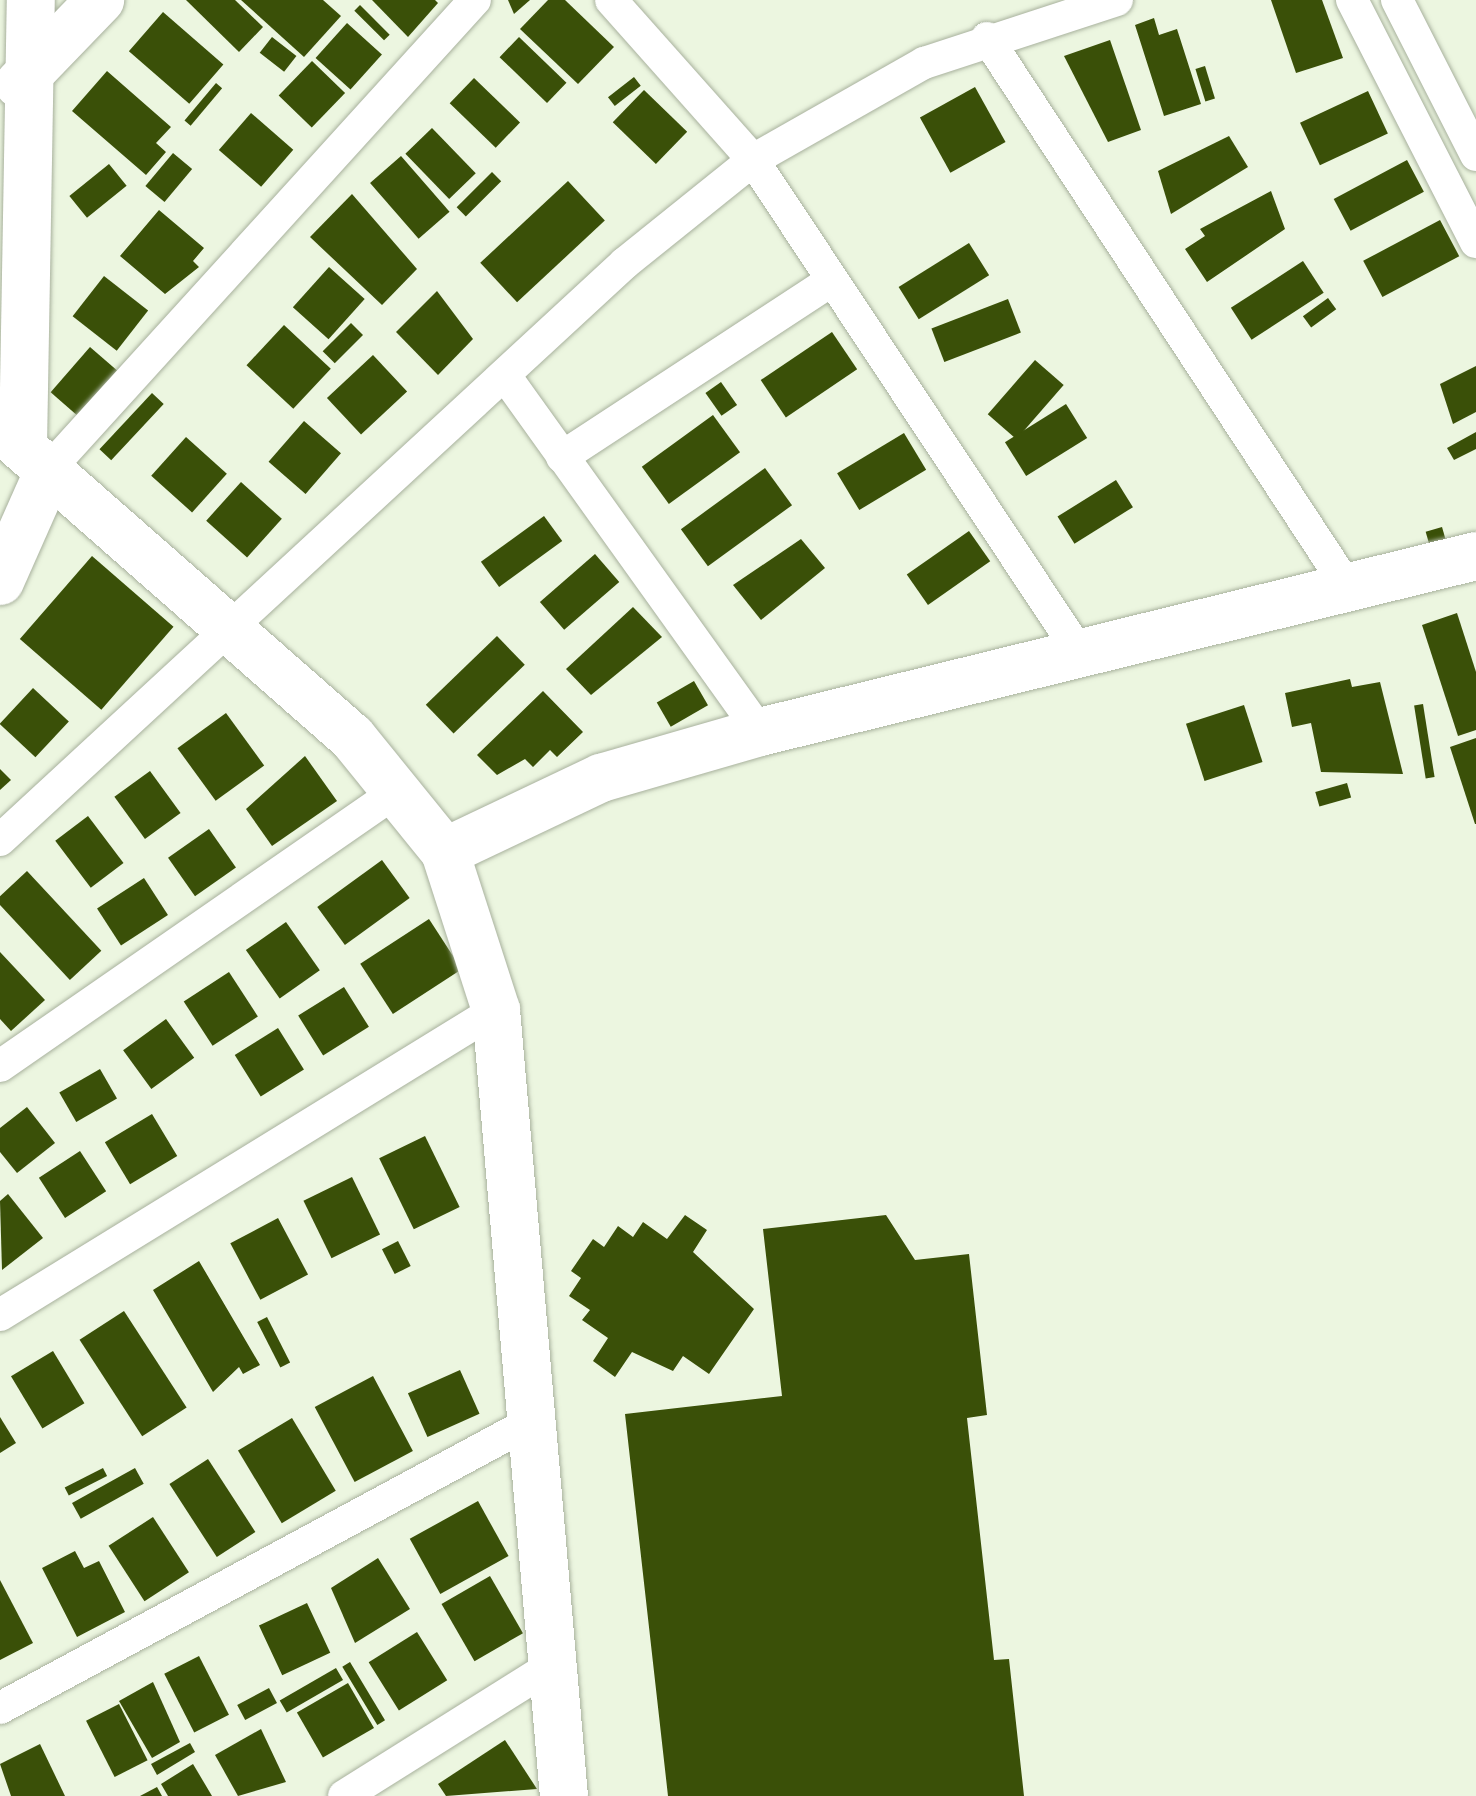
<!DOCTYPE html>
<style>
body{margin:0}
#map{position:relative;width:1476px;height:1796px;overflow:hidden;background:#ecf6e0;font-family:"Noto Sans",sans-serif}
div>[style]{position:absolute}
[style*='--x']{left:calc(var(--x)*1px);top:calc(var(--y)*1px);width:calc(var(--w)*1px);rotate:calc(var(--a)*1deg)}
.building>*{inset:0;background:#3a5008;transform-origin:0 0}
.roads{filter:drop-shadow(0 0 2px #a8b19d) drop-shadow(0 0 2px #a8b19d)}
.street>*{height:32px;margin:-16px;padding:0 16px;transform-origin:16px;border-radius:16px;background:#fff}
.secondary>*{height:48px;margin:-24px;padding:0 24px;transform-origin:24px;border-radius:24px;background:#fff}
span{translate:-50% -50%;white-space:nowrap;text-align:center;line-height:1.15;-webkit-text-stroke:10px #ecf6e0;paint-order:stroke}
</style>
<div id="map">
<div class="building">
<i style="clip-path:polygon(186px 0,235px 0,263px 27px,239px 52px)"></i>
<i style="clip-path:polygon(241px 0,323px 0,341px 16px,304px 57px)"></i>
<i style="clip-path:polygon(372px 0,435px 0,438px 3px,408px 37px)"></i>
<i style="clip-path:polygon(508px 0,530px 0,514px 14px)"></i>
<i style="clip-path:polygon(548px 0,565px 0,614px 47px,578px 84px,520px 29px)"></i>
<i style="clip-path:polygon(1271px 0,1322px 0,1343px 58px,1296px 73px)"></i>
<i style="left:360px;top:5px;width:42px;height:8px;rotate:45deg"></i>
<i style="left:163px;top:12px;width:80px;height:52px;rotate:41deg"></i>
<i style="clip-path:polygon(1154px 18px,1159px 35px,1177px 29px,1201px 104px,1164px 116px,1135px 25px)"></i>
<i style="left:347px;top:23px;width:47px;height:47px;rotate:42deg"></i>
<i style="left:272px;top:37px;width:31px;height:20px;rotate:38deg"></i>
<i style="left:519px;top:37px;width:66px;height:28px;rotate:44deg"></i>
<i style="clip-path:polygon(1110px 40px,1141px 130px,1108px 142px,1064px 56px)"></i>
<i style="left:312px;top:61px;width:46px;height:48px;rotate:44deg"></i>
<i style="left:1205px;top:66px;width:34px;height:10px;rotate:73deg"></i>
<i style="clip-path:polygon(107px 71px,171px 127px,156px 143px,166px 152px,146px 175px,72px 111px)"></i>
<i style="left:634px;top:77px;width:11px;height:33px;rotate:52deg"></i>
<i style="left:474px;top:78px;width:64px;height:35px;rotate:44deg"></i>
<i style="left:216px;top:83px;width:8px;height:49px;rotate:40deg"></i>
<i style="left:975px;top:87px;width:63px;height:63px;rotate:61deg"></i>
<i style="left:644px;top:90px;width:60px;height:45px;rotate:44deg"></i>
<i style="left:1368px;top:91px;width:47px;height:75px;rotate:65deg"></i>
<i style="left:251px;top:113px;width:56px;height:49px;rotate:41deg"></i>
<i style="left:432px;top:128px;width:63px;height:37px;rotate:46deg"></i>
<i style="clip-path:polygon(1229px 136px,1248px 167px,1171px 214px,1158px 171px)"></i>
<i style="left:173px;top:153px;width:25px;height:43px;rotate:40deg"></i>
<i style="left:401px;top:156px;width:74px;height:41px;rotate:49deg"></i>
<i style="left:1407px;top:160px;width:36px;height:83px;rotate:62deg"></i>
<i style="left:109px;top:164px;width:28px;height:51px;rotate:51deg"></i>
<i style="left:492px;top:172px;width:13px;height:50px;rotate:45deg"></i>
<i style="left:568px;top:181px;width:54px;height:120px;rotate:47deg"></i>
<i style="clip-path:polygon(1271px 191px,1285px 229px,1207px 282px,1185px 249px,1205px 236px,1200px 229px)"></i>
<i style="clip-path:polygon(352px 194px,417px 269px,382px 305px,310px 237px)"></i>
<i style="clip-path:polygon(159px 210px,204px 248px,193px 261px,199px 267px,165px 294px,120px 256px)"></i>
<i style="left:1440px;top:220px;width:41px;height:87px;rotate:62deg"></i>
<i style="left:969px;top:243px;width:38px;height:83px;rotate:58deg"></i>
<i style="left:1303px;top:261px;width:38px;height:86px;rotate:57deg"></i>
<i style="left:329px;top:267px;width:48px;height:54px;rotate:42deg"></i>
<i style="left:104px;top:276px;width:56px;height:51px;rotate:38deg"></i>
<i style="clip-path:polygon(437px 291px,473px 339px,438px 375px,396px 332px)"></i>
<i style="left:1328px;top:298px;width:14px;height:31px;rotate:54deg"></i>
<i style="left:1008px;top:299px;width:36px;height:82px;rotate:69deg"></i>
<i style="left:351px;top:323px;width:17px;height:40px;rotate:45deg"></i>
<i style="left:284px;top:325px;width:64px;height:55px;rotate:43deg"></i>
<i style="left:832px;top:332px;width:45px;height:86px;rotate:56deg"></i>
<i style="left:90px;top:347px;width:44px;height:60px;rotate:41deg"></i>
<i style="left:373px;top:355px;width:50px;height:63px;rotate:47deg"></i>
<i style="left:1035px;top:360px;width:38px;height:72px;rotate:41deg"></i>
<i style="clip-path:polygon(1476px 366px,1476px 412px,1453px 424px,1440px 384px)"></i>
<i style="left:721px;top:382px;width:28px;height:19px;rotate:55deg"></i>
<i style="left:152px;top:393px;width:16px;height:77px;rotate:43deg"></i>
<i style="left:1066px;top:404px;width:40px;height:72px;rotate:58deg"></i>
<i style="left:713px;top:415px;width:46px;height:88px;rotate:54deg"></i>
<i style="left:304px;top:421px;width:49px;height:54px;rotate:41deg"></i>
<i style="clip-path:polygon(1476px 432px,1476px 449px,1454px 460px,1447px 448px)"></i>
<i style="left:904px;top:433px;width:43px;height:78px;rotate:59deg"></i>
<i style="left:186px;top:437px;width:55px;height:52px;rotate:42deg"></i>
<i style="left:765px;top:468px;width:46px;height:104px;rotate:54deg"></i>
<i style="left:1116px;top:480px;width:32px;height:69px;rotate:58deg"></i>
<i style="left:241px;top:482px;width:55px;height:52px;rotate:42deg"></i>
<i style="left:544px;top:516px;width:31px;height:78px;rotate:54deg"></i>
<i style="left:1442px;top:527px;width:25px;height:17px;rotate:74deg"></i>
<i style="left:969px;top:531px;width:37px;height:76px;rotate:55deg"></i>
<i style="clip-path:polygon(801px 539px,825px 568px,761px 620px,733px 585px)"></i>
<i style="left:595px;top:554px;width:37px;height:73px;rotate:49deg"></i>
<i style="left:92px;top:556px;width:108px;height:110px;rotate:41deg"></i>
<i style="clip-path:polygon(633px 607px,662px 637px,591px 695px,566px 669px)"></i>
<i style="clip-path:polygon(1457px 613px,1476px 672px,1476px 730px,1458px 736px,1422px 625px)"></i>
<i style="left:497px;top:636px;width:40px;height:99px;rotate:46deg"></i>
<i style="clip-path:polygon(1350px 679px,1352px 687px,1380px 682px,1403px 774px,1321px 772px,1311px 723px,1292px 727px,1285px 693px)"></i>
<i style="left:694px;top:681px;width:28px;height:43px;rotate:60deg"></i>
<i style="left:33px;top:688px;width:49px;height:49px;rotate:43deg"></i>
<i style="clip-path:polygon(543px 691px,583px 732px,557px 757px,550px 750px,533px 767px,525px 759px,497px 775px,477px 755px)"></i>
<i style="left:1423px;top:704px;width:74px;height:9px;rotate:81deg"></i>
<i style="left:1244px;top:705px;width:60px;height:61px;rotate:72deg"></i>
<i style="left:226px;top:713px;width:65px;height:60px;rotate:54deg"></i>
<i style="clip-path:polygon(1476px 738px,1476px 824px,1475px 824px,1450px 747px)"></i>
<i style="clip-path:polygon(305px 756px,337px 801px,272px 846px,246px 809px)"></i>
<i style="clip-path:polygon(0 769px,11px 780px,0 790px)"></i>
<i style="left:150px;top:771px;width:52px;height:44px;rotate:54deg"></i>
<i style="left:1347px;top:783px;width:15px;height:33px;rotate:74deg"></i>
<i style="left:88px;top:816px;width:59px;height:41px;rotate:53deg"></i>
<i style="left:209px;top:829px;width:47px;height:50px;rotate:55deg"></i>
<i style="left:382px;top:860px;width:47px;height:80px;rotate:54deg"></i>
<i style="left:27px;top:871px;width:109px;height:43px;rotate:47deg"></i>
<i style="left:144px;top:878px;width:44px;height:56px;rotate:57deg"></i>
<i style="left:429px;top:919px;width:60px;height:82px;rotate:57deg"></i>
<i style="left:286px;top:922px;width:59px;height:49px;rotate:55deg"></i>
<i style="clip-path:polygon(0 952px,45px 1000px,11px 1031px,0 1019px)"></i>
<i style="left:229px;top:972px;width:53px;height:54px;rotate:57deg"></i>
<i style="left:344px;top:987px;width:47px;height:54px;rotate:58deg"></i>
<i style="left:166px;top:1019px;width:48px;height:53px;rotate:54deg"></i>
<i style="left:278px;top:1028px;width:49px;height:51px;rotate:58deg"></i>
<i style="left:100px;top:1069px;width:34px;height:47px;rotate:60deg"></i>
<i style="clip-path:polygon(27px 1107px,55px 1143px,17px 1173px,0 1152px,0 1128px)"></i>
<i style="left:152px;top:1114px;width:49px;height:55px;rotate:59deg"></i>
<i style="left:425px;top:1136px;width:79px;height:51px;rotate:64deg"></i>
<i style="left:80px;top:1151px;width:48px;height:49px;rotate:57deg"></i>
<i style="left:352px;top:1177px;width:64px;height:54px;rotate:64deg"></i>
<i style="clip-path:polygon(8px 1194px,43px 1238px,2px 1270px,0 1201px)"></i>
<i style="clip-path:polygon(685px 1215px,707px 1230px,693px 1252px,754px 1309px,709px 1374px,683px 1356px,673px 1371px,632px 1352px,615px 1377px,593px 1361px,608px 1338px,582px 1320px,590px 1310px,569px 1296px,581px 1278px,571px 1271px,593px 1239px,604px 1247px,618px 1226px,633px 1237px,643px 1222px,667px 1239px)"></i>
<i style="clip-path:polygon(886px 1215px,915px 1260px,969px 1254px,987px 1415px,967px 1418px,994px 1660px,1009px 1659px,1024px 1796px,668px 1796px,625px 1414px,782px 1396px,763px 1229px)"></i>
<i style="left:278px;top:1218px;width:64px;height:54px;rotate:62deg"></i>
<i style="left:398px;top:1241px;width:28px;height:18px;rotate:63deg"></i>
<i style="clip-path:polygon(199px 1261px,260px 1365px,243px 1374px,239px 1367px,213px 1392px,153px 1290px)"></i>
<i style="left:124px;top:1311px;width:115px;height:53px;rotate:57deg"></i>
<i style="left:267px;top:1317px;width:51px;height:11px;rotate:63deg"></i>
<i style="left:53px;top:1351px;width:61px;height:49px;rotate:59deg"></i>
<i style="left:460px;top:1370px;width:48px;height:57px;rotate:66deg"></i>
<i style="left:373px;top:1376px;width:85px;height:66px;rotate:62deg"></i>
<i style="clip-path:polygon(0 1417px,16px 1443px,0 1453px)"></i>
<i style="left:292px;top:1418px;width:85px;height:63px;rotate:59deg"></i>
<i style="left:208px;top:1459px;width:87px;height:46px;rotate:57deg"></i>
<i style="left:103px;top:1468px;width:9px;height:43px;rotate:63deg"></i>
<i style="left:135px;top:1468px;width:18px;height:72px;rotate:61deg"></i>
<i style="left:478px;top:1501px;width:63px;height:78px;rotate:61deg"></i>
<i style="left:153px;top:1517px;width:66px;height:53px;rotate:57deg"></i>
<i style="clip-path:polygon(75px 1551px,84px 1568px,99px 1561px,125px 1612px,77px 1637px,42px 1568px)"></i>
<i style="clip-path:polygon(378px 1558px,410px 1609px,355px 1643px,331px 1588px)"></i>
<i style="left:490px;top:1576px;width:66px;height:56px;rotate:60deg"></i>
<i style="clip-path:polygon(0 1580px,33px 1643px,0 1660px)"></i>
<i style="left:307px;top:1603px;width:55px;height:53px;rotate:65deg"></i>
<i style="left:417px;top:1632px;width:57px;height:57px;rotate:58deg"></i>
<i style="left:199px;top:1656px;width:66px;height:39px;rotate:63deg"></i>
<i style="left:350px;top:1662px;width:68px;height:9px;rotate:59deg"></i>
<i style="left:336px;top:1668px;width:14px;height:65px;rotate:60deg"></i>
<i style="clip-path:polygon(153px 1682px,180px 1742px,152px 1758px,119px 1701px)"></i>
<i style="left:348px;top:1683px;width:52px;height:59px;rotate:60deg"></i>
<i style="left:269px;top:1688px;width:17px;height:36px;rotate:62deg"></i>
<i style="left:119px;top:1704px;width:63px;height:37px;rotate:63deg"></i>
<i style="clip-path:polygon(261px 1729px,286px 1782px,238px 1796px,215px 1755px)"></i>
<i style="clip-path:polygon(505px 1740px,537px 1789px,446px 1796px,438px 1784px)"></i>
<i style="clip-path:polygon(190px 1743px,195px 1752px,157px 1775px,151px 1764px)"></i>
<i style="clip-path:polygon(40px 1744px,65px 1796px,11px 1796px,0 1764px)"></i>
<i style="clip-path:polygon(193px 1764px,212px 1796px,168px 1796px,161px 1784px)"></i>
<i style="clip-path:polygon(157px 1787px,162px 1796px,140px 1796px)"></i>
</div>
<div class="roads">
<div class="street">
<i style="--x:611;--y:0;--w:214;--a:48.4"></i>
<i style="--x:753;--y:160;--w:590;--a:56.47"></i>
<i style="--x:1352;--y:0;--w:272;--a:62.9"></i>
<i style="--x:1397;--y:0;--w:174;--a:63"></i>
<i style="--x:987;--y:38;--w:654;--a:56.72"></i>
<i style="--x:506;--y:377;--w:437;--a:54.4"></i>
<i style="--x:562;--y:457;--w:321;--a:-33.2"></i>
<i style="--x:50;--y:468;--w:632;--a:-47.76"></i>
<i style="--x:0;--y:840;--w:851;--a:-42.71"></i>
<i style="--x:625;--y:263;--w:164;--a:-38.8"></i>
<i style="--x:753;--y:160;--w:197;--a:-29.6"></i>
<i style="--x:924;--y:63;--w:203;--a:-18.1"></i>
<i style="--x:0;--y:1066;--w:482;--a:-34.7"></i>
<i style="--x:0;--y:1315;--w:582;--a:-31.59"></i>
<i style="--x:0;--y:1708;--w:603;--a:-28.31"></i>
<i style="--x:344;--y:1796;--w:247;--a:-32.1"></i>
</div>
<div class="secondary">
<i style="--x:19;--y:84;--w:117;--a:-46"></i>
<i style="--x:0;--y:428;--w:468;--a:41.3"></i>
<i style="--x:352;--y:737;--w:148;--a:51"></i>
<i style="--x:445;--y:852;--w:166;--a:72.1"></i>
<i style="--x:496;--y:1010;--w:789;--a:85.06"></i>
<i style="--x:23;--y:446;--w:446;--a:-89"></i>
<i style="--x:0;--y:581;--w:124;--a:-66.1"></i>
<i style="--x:445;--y:852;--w:173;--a:-25.4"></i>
<i style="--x:601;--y:778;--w:166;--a:-16.1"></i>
<i style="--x:760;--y:732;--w:737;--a:-13.81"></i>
</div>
</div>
</div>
